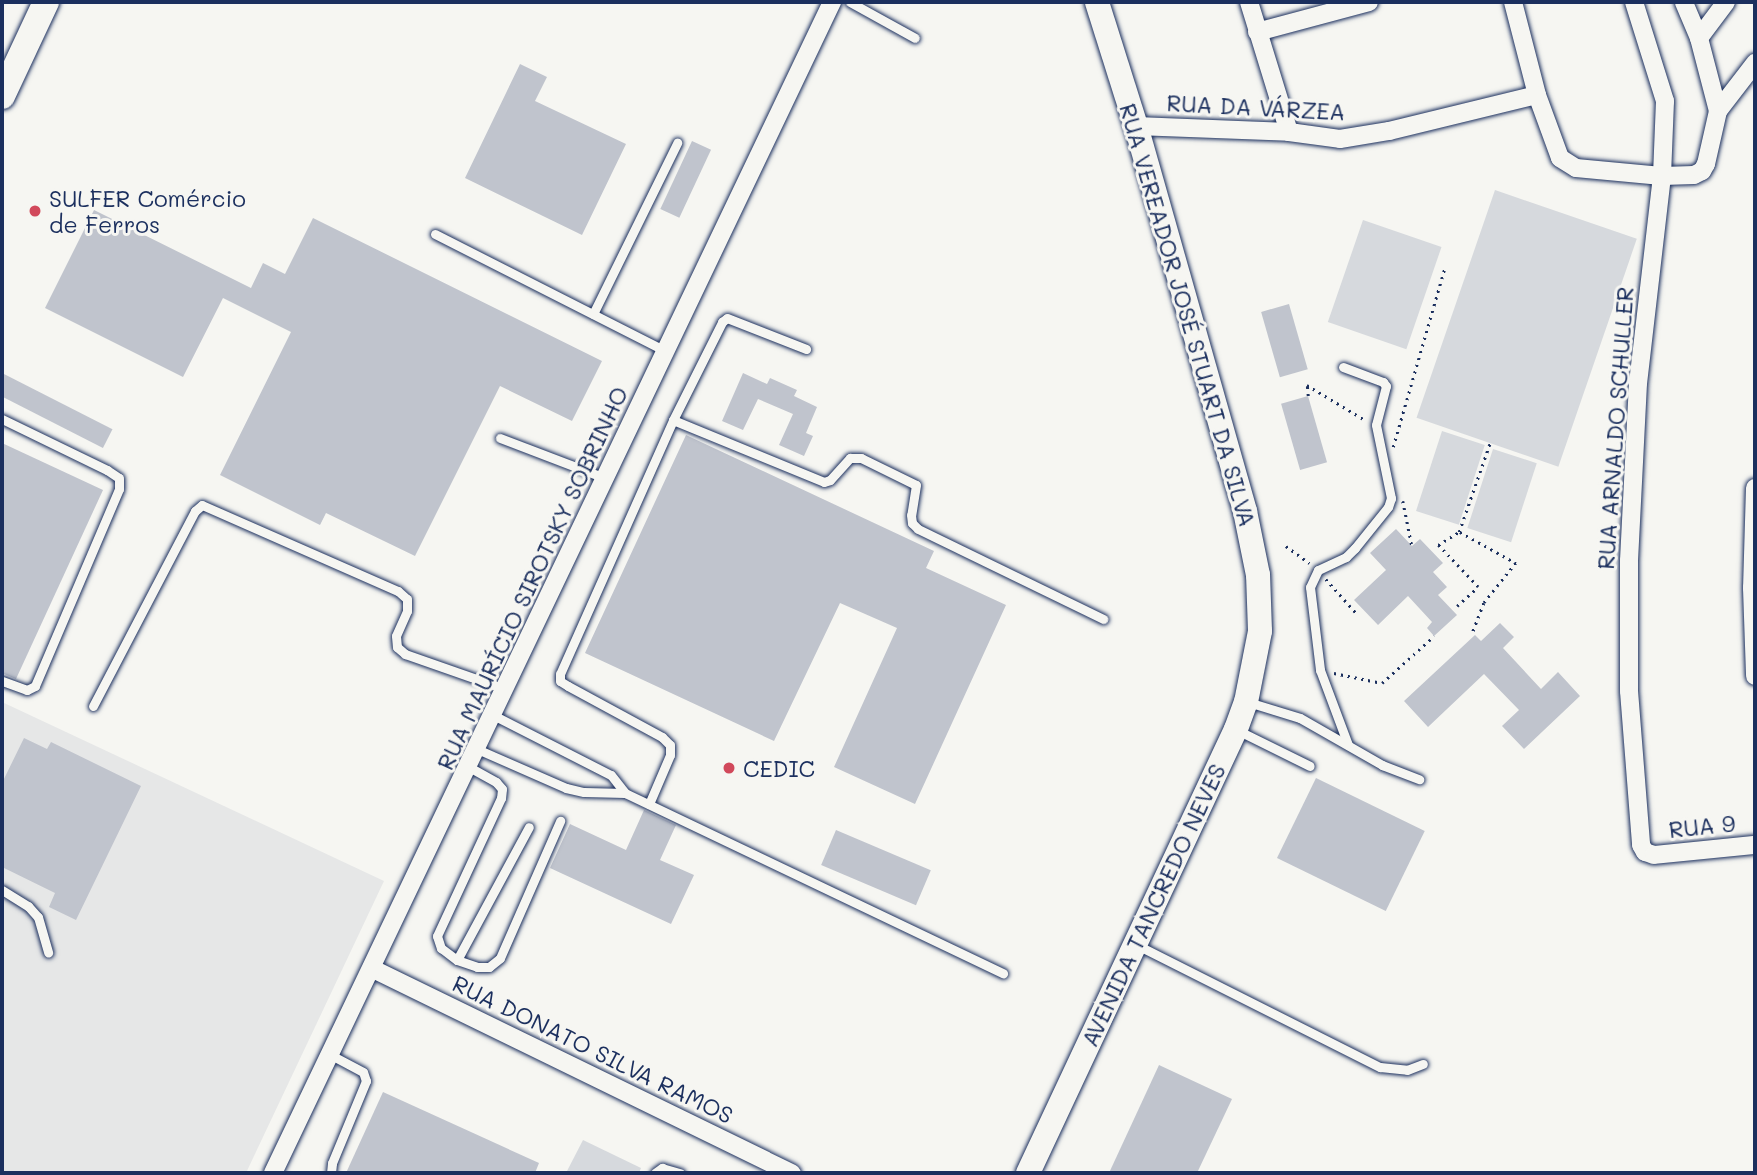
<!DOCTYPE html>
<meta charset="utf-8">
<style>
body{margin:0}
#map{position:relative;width:1757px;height:1175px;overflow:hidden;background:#f6f6f2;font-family:Mali,sans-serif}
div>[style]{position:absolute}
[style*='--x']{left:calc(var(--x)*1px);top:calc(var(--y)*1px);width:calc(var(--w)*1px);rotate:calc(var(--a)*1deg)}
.built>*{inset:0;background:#e6e7e7}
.green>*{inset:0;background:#d6d9dd;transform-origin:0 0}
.building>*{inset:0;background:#c0c4cd;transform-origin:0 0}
.path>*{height:2.5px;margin-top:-1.25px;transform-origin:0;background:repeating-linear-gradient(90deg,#1b2f5e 0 2px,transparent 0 7px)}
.roads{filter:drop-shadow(0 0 2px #1b2f5e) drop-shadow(0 0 2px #1b2f5e)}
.service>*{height:9px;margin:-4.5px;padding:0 4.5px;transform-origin:4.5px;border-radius:4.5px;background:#f6f6f2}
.minor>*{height:18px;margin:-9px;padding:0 9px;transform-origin:9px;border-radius:9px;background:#f6f6f2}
.secondary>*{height:24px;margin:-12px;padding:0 12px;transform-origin:12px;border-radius:12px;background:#f6f6f2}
.primary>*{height:26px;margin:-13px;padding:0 13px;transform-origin:13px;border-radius:13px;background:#f6f6f2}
.dots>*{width:19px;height:19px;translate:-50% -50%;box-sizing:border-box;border:4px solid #f6f6f2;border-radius:50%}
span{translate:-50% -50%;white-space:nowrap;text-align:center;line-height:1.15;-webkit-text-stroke:6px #f6f6f2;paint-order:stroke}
.street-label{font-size:23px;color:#1b2f5e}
.poi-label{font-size:23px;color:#1b2f5e}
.left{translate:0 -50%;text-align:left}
.frame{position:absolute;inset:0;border:4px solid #1b2f5e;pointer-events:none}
</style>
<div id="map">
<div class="built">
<i style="clip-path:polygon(2px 702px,384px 881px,246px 1173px,2px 1173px)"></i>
</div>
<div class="green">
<i style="left:1495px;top:190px;width:150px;height:241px;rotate:19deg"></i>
<i style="left:1363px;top:220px;width:83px;height:108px;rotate:19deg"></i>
<i style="left:1442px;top:431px;width:45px;height:84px;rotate:18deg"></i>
<i style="left:1493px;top:449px;width:46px;height:83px;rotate:18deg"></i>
<i style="clip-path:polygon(583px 1140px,641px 1168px,639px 1173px,566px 1173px)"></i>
</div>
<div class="building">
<i style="clip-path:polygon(520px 64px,547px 77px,535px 101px,626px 144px,582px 235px,465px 178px)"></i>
<i style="left:692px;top:141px;width:21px;height:75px;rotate:25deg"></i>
<i style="clip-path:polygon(94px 210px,251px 288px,263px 263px,285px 274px,313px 218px,602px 361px,572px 421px,500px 386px,415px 556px,326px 513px,320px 525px,220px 475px,291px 332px,223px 298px,183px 377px,45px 308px)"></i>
<i style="left:1289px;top:304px;width:68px;height:29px;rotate:74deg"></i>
<i style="left:2px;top:373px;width:124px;height:21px;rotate:27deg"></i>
<i style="clip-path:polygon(743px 373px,767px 384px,770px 378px,797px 390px,794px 396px,817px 407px,806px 433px,813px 436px,804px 456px,779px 445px,793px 414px,758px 399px,743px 430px,722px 421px)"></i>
<i style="left:1308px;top:396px;width:69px;height:28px;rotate:74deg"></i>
<i style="clip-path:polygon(686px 435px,934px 551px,926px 568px,1006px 605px,915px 804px,834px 767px,897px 628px,840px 603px,774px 741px,585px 653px)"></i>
<i style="clip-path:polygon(2px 443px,103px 490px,16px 679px,2px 673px)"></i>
<i style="clip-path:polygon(1396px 529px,1412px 546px,1420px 539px,1443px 563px,1433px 572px,1447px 587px,1438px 595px,1457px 615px,1434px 636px,1427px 628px,1432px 622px,1408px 596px,1378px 625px,1354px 600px,1386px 570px,1370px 553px)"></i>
<i style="clip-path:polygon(1500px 623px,1514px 637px,1503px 648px,1541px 689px,1558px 672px,1580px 696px,1524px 749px,1502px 726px,1519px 710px,1484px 674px,1428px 727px,1404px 701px,1475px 635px,1481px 641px)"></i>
<i style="clip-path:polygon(24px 738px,47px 749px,51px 742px,141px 786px,76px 920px,49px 907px,55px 893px,2px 867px,2px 783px)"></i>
<i style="left:1316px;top:778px;width:121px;height:89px;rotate:26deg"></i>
<i style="clip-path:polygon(644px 810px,676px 825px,660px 860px,694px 875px,671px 924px,550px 868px,570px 824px,626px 850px)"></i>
<i style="left:836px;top:830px;width:103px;height:38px;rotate:23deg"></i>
<i style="clip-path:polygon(1159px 1065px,1232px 1099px,1197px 1173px,1109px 1173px)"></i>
<i style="clip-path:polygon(383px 1092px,539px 1163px,535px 1173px,346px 1173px)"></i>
</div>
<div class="path">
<i style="--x:1308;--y:396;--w:11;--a:-95"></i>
<i style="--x:1307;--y:385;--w:68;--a:31.1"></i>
<i style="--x:1393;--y:447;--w:187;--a:-73.9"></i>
<i style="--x:1403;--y:501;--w:46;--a:78.7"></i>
<i style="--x:1460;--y:532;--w:64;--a:29"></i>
<i style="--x:1516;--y:563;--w:51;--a:128.7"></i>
<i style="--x:1484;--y:603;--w:31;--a:111"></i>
<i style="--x:1286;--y:546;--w:29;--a:36"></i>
<i style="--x:1326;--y:579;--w:47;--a:48.5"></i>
<i style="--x:1457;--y:606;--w:28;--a:-42"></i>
<i style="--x:1478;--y:587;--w:58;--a:-133.6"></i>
<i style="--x:1438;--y:545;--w:25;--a:-32"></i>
<i style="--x:1459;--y:532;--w:94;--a:-70.8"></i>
<i style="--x:1334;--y:673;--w:49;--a:11.8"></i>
<i style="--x:1382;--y:683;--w:70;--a:-42.1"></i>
</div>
<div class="roads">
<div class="service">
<i style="--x:850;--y:2;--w:74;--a:29"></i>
<i style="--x:435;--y:234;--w:259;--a:26.9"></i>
<i style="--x:593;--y:314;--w:191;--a:-63.8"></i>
<i style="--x:1343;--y:367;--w:43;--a:20.6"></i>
<i style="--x:1383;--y:382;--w:5;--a:53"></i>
<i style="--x:1386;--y:386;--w:40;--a:104.4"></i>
<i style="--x:1376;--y:425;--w:75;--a:78.4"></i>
<i style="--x:1391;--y:498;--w:9;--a:108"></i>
<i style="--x:1388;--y:507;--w:53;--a:128.8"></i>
<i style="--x:1355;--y:548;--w:13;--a:135"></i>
<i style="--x:1346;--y:557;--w:31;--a:155"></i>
<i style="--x:1318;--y:570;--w:19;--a:115"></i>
<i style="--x:1310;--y:587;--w:84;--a:83.1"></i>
<i style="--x:1320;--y:670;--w:80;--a:69.5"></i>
<i style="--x:2;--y:419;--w:117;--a:25.9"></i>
<i style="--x:107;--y:470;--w:14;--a:34"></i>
<i style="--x:119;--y:478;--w:11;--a:90"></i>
<i style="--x:119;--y:489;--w:214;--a:113.1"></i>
<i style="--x:35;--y:686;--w:9;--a:153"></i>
<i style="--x:27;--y:690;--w:27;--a:-160"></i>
<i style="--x:673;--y:420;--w:110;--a:-63.4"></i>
<i style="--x:722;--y:322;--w:6;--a:-39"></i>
<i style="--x:727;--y:318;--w:85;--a:21.4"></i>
<i style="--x:500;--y:438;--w:112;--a:20.9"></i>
<i style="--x:1248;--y:702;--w:54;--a:17.1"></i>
<i style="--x:1300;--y:718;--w:95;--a:29.8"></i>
<i style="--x:1382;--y:765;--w:40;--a:21"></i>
<i style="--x:93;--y:706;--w:220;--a:-62.4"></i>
<i style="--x:195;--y:511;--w:9;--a:-41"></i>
<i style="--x:202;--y:505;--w:214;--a:23.7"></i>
<i style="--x:398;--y:591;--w:12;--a:42"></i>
<i style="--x:407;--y:599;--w:12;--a:90"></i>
<i style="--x:407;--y:611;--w:27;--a:114"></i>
<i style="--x:396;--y:636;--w:11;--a:85"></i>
<i style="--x:397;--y:647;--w:11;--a:41"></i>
<i style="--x:405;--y:654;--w:106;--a:19.3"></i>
<i style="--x:493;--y:715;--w:132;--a:27"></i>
<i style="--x:611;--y:775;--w:23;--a:52"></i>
<i style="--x:625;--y:793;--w:419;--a:25.5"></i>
<i style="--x:1237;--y:730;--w:81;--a:26.3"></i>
<i style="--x:477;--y:749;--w:97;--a:23.7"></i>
<i style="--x:566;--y:788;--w:18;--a:13"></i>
<i style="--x:584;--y:792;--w:41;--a:1.4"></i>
<i style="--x:469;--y:767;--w:31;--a:29"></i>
<i style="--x:496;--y:782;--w:9;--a:49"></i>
<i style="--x:502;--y:789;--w:9;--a:96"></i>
<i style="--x:501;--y:798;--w:152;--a:114.9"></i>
<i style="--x:437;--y:936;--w:13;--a:72"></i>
<i style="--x:441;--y:948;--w:20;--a:37"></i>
<i style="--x:457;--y:960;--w:151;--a:-61.6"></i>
<i style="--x:649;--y:804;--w:53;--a:-66.8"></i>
<i style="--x:670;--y:755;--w:10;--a:-90"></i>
<i style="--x:670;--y:745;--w:11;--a:-135"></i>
<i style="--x:662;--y:737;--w:107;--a:-151.5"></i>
<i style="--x:568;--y:686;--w:9;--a:-148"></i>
<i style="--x:560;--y:681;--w:7;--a:-90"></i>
<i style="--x:560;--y:674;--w:278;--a:-66"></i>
<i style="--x:673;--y:420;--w:163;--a:22.3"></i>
<i style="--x:824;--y:482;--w:6;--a:-18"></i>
<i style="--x:830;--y:480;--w:30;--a:-48"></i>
<i style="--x:850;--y:458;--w:11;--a:0"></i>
<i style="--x:861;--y:458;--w:61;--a:26.1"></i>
<i style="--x:916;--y:485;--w:30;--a:99"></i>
<i style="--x:911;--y:515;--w:8;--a:83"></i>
<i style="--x:912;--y:523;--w:8;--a:45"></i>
<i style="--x:918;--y:529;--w:206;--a:25.9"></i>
<i style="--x:2;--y:890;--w:31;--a:32"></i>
<i style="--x:28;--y:906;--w:15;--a:48"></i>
<i style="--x:38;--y:917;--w:37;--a:74"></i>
<i style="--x:1137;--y:945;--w:272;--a:26.7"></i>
<i style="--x:1380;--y:1067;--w:27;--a:6"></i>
<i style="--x:1407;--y:1070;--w:17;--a:-21"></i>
<i style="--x:457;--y:960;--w:21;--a:19"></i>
<i style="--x:477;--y:967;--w:12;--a:0"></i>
<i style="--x:489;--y:967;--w:14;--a:-39"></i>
<i style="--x:500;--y:958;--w:150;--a:-66.3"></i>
<i style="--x:331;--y:1173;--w:10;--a:-84"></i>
<i style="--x:332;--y:1163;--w:89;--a:-67.5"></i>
<i style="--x:366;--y:1081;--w:9;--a:-108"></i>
<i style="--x:363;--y:1072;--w:36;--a:-152"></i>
<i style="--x:655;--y:1173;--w:9;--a:-36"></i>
<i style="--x:662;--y:1168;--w:19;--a:16"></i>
</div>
<div class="minor">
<i style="--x:1249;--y:2;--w:136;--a:72.9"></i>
<i style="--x:1513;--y:2;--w:96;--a:75.5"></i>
<i style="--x:1537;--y:95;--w:67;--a:69.9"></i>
<i style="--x:1560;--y:158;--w:19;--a:32"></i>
<i style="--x:1576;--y:168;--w:86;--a:5.3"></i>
<i style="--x:1662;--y:176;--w:32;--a:-2"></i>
<i style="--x:1694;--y:175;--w:9;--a:-27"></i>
<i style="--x:1702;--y:171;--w:8;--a:-60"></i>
<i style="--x:1706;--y:164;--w:54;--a:-77.2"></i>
<i style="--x:1718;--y:111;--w:75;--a:-104.6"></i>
<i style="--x:1699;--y:38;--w:39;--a:-113"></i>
<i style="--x:1634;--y:2;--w:104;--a:72.6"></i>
<i style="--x:1665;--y:101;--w:75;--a:92.3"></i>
<i style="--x:1662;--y:176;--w:208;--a:96.6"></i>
<i style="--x:1638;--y:383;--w:178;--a:92.9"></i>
<i style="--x:1629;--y:561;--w:130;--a:90"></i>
<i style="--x:1629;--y:691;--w:154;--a:85.5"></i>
<i style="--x:1641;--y:845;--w:8;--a:60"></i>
<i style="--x:1645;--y:852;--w:9;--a:18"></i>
<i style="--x:1654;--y:855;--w:101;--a:-5.7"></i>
<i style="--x:1257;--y:32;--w:116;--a:-15"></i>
<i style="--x:1699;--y:38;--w:45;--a:-53.1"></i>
<i style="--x:1718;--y:111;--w:61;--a:-52.4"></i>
<i style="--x:1136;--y:126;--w:153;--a:2.2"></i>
<i style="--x:1289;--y:132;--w:51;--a:7.8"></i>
<i style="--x:1340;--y:139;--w:50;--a:-9.3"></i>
<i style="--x:1389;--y:131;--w:152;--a:-13.7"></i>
<i style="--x:1755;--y:488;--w:100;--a:91.7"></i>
<i style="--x:1752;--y:588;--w:88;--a:88"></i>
<i style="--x:373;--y:969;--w:466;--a:26"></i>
<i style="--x:273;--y:1173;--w:1298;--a:-64.48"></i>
</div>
<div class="secondary">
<i style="--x:1028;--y:1173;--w:490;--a:-64.9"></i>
<i style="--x:1236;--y:729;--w:29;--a:-70"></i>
<i style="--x:1246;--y:702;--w:72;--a:-78.8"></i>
<i style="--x:1260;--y:631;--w:56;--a:-92"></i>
<i style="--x:1258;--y:575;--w:65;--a:-101.5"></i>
<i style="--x:1245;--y:511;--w:400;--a:-105.8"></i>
<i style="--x:1136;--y:126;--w:130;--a:-107.5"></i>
</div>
<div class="primary">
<i style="--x:2;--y:96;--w:104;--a:-64.9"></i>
</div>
</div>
<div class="dots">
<i style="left:35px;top:211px;background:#d1495b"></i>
<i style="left:729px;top:768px;background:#d1495b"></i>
</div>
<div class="street-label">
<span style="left:1256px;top:107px;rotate:3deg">RUA DA VÁRZEA</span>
<span style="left:1188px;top:315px;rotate:74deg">RUA VEREADOR JOSÉ STUART DA SILVA</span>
<span style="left:1615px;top:428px;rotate:-86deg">RUA ARNALDO SCHULLER</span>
<span style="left:532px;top:578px;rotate:-65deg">RUA MAURÍCIO SIROTSKY SOBRINHO</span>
<span style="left:1702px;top:826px;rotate:-6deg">RUA 9</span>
<span style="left:1153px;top:905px;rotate:-65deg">AVENIDA TANCREDO NEVES</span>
<span style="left:593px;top:1049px;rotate:26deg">RUA DONATO SILVA RAMOS</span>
</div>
<div class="poi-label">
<span class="left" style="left:49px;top:211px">SULFER Comércio<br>de Ferros</span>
<span class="left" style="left:743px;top:768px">CEDIC</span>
</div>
<div class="frame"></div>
</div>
